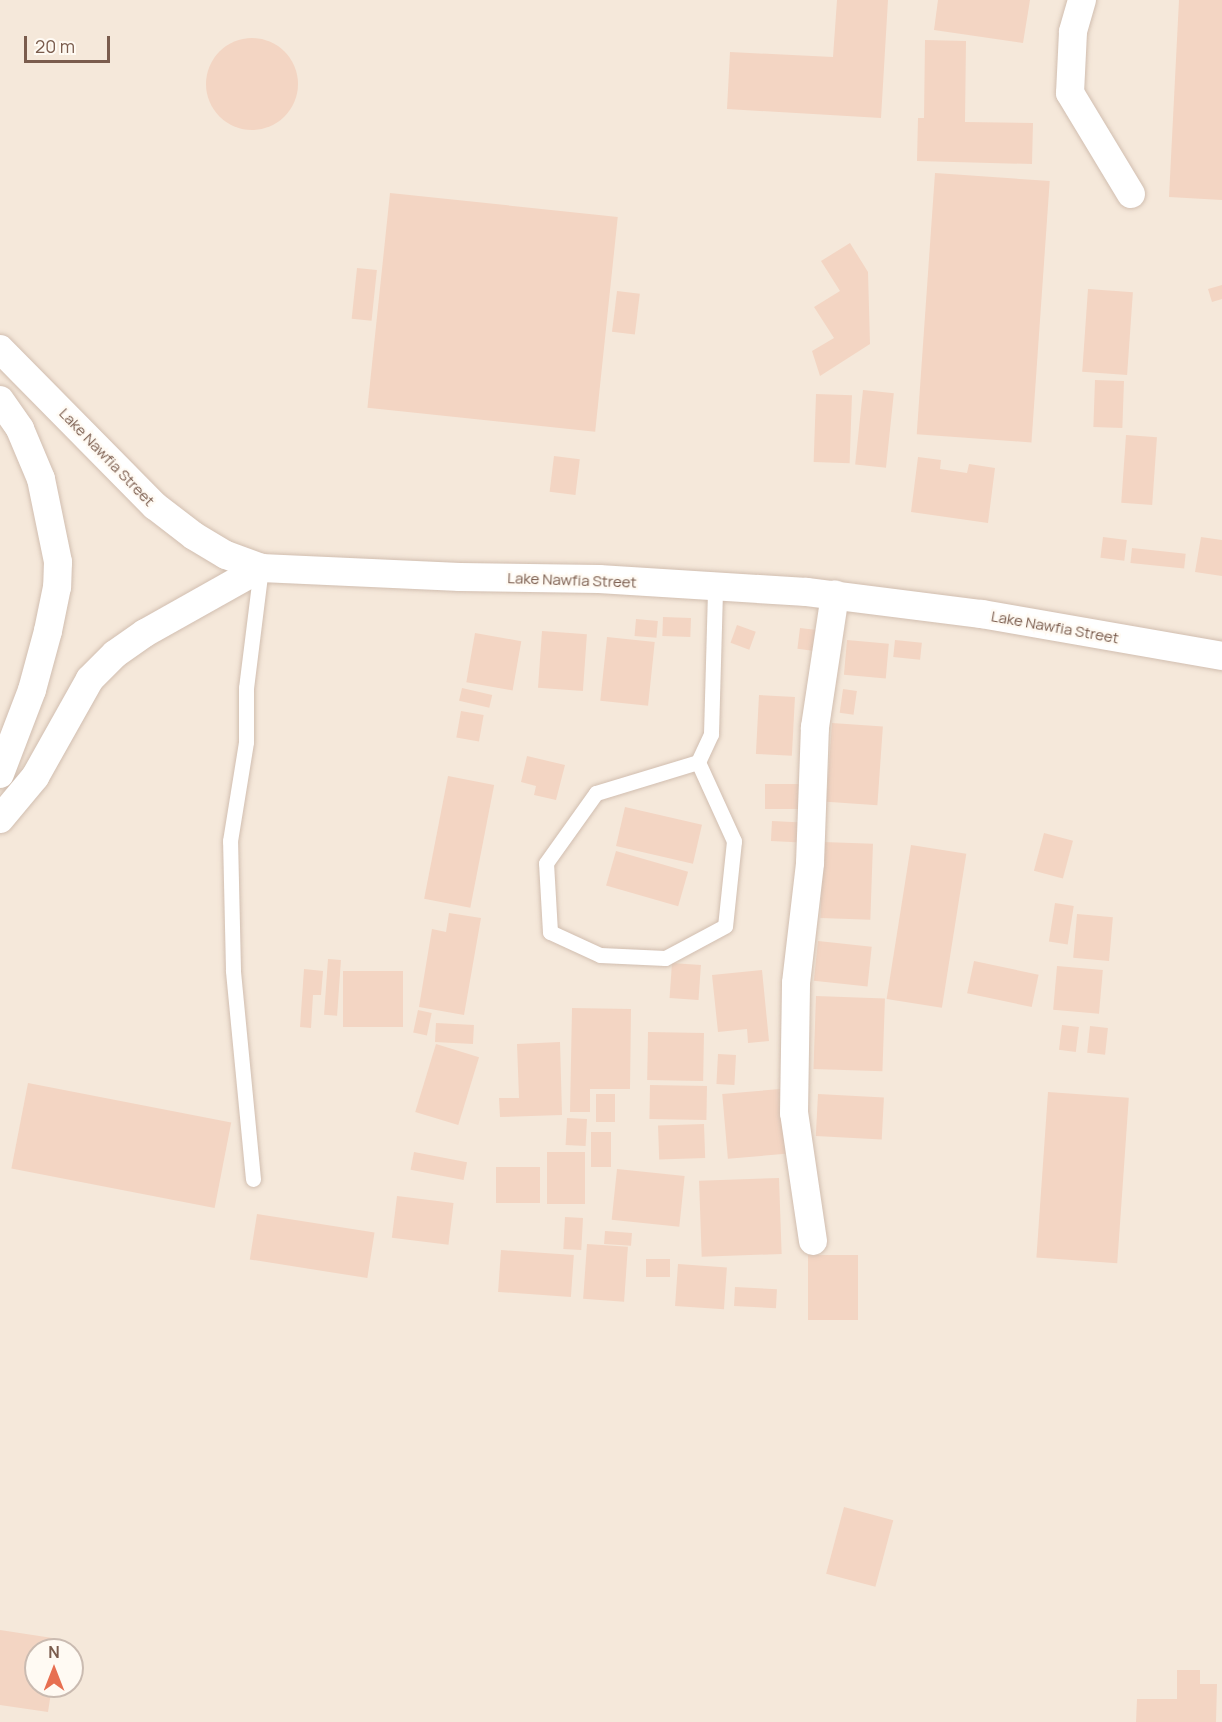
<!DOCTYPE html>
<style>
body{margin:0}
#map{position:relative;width:1222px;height:1722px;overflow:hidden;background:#fdf6ec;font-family:Manrope,sans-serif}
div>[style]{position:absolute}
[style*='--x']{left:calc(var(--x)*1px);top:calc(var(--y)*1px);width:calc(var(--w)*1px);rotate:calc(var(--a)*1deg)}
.residential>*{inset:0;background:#f5e8da}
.building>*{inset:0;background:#f3d5c3;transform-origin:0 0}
.round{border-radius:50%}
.roads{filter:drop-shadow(0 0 2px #d1beb0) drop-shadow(0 0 2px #d1beb0)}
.lane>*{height:15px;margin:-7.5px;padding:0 7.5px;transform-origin:7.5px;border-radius:7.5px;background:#fff}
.street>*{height:28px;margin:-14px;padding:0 14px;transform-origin:14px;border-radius:14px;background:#fff}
span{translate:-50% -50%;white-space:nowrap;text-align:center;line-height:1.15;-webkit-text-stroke:4.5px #fffaf3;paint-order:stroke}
.street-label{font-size:15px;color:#7a5c4d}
.north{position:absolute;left:24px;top:1638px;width:60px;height:60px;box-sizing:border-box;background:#fffaf3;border:2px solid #cabbb1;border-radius:50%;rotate:0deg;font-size:16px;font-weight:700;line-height:24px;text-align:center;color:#7a5c4d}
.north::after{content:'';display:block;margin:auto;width:21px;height:27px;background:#e76f51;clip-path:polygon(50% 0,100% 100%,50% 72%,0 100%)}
.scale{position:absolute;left:24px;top:36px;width:86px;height:27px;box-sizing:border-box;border:3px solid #7a5c4d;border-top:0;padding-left:8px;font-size:18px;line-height:21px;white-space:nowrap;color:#7a5c4d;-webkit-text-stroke:4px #fffaf3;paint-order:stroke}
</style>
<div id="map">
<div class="residential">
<i style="clip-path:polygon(evenodd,0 0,1222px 0,1222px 1722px,0 1722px,0 0,36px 1650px,72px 1650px,72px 1686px,36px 1686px,36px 1650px)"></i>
</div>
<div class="building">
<i style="clip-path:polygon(837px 0,888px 0,881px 118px,727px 109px,730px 52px,833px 57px)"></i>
<i style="clip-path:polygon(938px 0,1030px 0,1023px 43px,934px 30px)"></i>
<i style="clip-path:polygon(1179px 0,1222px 0,1222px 200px,1169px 197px)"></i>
<i class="round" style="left:206px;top:38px;width:92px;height:92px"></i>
<i style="clip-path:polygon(925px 40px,966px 41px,965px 122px,1033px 123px,1032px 164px,917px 161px,918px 118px,924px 118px)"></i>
<i style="left:935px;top:173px;width:115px;height:262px;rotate:4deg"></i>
<i style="left:390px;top:193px;width:229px;height:216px;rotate:6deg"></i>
<i style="clip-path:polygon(850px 243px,868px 272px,870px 344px,820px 376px,812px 351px,834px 338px,814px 307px,840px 291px,821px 261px)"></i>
<i style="left:357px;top:268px;width:20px;height:51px;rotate:6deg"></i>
<i style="clip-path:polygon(1222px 285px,1222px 299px,1212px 302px,1208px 289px)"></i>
<i style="left:1088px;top:289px;width:45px;height:83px;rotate:4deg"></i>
<i style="left:617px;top:291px;width:23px;height:41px;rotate:7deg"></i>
<i style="left:1095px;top:380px;width:29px;height:47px;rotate:2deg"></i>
<i style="left:863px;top:390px;width:31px;height:75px;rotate:6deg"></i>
<i style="left:816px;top:394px;width:36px;height:68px;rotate:2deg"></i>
<i style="left:1126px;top:435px;width:31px;height:68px;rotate:4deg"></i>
<i style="left:554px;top:456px;width:26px;height:36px;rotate:7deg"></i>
<i style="clip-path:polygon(918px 457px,941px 460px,940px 469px,967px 473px,969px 464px,995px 468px,988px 523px,911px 512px)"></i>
<i style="left:1103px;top:537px;width:24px;height:21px;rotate:7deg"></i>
<i style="clip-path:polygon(1201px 537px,1222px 540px,1222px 576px,1195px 572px)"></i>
<i style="left:1132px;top:548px;width:54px;height:15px;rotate:6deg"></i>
<i style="left:663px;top:617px;width:28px;height:19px;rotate:2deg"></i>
<i style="left:636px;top:619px;width:22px;height:17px;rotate:5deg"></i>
<i style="left:737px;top:625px;width:20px;height:19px;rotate:20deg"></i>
<i style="left:800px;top:628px;width:17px;height:21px;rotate:7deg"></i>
<i style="left:542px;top:631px;width:45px;height:57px;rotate:4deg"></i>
<i style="left:475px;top:633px;width:47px;height:50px;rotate:10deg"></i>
<i style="left:607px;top:637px;width:48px;height:64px;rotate:6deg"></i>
<i style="left:847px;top:640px;width:42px;height:35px;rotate:5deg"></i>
<i style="left:895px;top:640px;width:27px;height:17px;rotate:6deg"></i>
<i style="left:462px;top:688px;width:31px;height:13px;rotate:13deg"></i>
<i style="left:843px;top:689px;width:14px;height:24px;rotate:8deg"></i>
<i style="left:759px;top:695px;width:36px;height:59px;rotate:3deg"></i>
<i style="left:461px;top:711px;width:23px;height:27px;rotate:10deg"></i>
<i style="left:832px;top:723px;width:51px;height:79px;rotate:4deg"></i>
<i style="clip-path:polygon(527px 756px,565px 765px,556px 800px,534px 795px,536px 786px,521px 782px)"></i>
<i style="left:448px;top:776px;width:47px;height:125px;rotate:11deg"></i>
<i style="left:765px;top:784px;width:43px;height:25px"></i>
<i style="left:625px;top:807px;width:79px;height:40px;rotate:13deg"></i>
<i style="left:772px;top:821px;width:35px;height:20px;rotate:3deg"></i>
<i style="left:1044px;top:833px;width:30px;height:39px;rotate:15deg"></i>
<i style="left:823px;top:842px;width:50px;height:76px;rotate:2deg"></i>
<i style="left:911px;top:845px;width:56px;height:156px;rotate:9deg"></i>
<i style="left:616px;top:851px;width:75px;height:36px;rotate:16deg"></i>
<i style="left:1055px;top:903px;width:19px;height:39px;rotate:9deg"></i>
<i style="clip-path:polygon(449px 913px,481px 918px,464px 1015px,419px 1007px,432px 929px,446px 932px)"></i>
<i style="left:1077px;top:914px;width:36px;height:44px;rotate:5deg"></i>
<i style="left:818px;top:941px;width:54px;height:40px;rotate:6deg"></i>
<i style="left:328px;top:959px;width:13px;height:56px;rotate:4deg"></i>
<i style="left:974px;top:961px;width:66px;height:33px;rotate:12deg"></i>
<i style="left:672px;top:963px;width:29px;height:35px;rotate:4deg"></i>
<i style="left:1057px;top:966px;width:46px;height:44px;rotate:5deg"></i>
<i style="clip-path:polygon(304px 969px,323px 971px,321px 995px,313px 995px,311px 1028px,300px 1027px)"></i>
<i style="clip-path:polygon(762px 970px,769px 1041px,748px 1043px,747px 1029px,718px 1032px,712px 975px)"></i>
<i style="left:343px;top:971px;width:60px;height:56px"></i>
<i style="left:816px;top:996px;width:69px;height:73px;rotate:2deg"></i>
<i style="clip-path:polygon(572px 1008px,631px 1009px,630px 1089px,590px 1089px,590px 1112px,570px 1112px)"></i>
<i style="left:418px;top:1010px;width:14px;height:23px;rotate:12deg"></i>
<i style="left:436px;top:1023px;width:38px;height:19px;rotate:3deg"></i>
<i style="left:1062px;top:1025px;width:17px;height:25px;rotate:7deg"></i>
<i style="left:1090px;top:1026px;width:18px;height:27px;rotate:6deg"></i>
<i style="left:648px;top:1032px;width:56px;height:48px;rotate:1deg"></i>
<i style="clip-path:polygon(560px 1042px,562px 1115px,500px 1117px,499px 1098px,519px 1098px,517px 1044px)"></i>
<i style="left:436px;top:1044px;width:45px;height:71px;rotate:17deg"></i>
<i style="left:718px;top:1054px;width:18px;height:30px;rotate:3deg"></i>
<i style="left:28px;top:1083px;width:207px;height:87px;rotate:11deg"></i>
<i style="left:650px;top:1085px;width:57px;height:34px;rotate:1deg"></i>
<i style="left:780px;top:1089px;width:65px;height:58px;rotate:85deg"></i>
<i style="left:1048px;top:1092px;width:81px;height:166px;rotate:4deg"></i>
<i style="left:596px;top:1094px;width:19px;height:28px"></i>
<i style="left:818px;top:1094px;width:66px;height:42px;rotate:3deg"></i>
<i style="left:567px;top:1118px;width:20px;height:27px;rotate:3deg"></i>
<i style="left:704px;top:1124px;width:34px;height:46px;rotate:88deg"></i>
<i style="left:591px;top:1132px;width:20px;height:35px"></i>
<i style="left:414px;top:1152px;width:54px;height:18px;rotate:11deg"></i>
<i style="left:547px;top:1152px;width:38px;height:52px"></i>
<i style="left:496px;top:1167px;width:44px;height:36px"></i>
<i style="left:617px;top:1169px;width:68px;height:51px;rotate:6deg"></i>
<i style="left:779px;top:1178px;width:76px;height:80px;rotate:88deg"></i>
<i style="left:397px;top:1196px;width:57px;height:42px;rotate:7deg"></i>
<i style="left:257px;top:1214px;width:119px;height:46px;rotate:9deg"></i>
<i style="left:565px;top:1217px;width:18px;height:32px;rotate:3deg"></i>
<i style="left:605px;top:1231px;width:27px;height:13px;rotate:4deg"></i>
<i style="left:587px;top:1244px;width:41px;height:55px;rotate:4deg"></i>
<i style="left:501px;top:1250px;width:73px;height:42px;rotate:4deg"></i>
<i style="left:808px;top:1255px;width:50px;height:65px"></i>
<i style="left:670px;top:1259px;width:18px;height:24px;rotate:90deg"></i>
<i style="left:678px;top:1264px;width:49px;height:42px;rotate:4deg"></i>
<i style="left:735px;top:1287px;width:42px;height:19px;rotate:3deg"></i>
<i style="left:844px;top:1507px;width:51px;height:69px;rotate:15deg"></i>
<i style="clip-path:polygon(0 1630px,59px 1639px,58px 1650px,36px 1650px,36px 1686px,52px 1686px,48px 1712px,0 1705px)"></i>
<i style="clip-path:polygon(1177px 1670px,1200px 1670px,1200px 1684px,1217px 1684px,1216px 1722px,1136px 1722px,1137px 1699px,1177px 1699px)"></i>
</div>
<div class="roads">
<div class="lane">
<i style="--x:698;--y:762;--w:87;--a:65.5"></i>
<i style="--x:734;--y:841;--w:85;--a:96"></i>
<i style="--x:725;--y:926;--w:68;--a:151.9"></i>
<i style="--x:665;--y:958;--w:65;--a:-177.4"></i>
<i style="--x:600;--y:955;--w:55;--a:-155.3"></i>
<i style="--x:550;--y:932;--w:69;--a:-93.3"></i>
<i style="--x:546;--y:863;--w:86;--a:-54.5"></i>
<i style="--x:596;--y:793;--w:107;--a:-16.9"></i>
<i style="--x:698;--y:762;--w:31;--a:-65"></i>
<i style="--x:711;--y:734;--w:147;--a:-88.4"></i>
<i style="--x:253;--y:1179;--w:210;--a:-95.5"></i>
<i style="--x:233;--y:970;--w:129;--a:-91.3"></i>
<i style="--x:230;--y:841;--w:100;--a:-80.8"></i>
<i style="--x:246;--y:742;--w:54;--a:-90"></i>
<i style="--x:246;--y:688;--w:121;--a:-82.9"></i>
</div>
<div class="street">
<i style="--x:1082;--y:0;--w:33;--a:106"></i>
<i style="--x:1073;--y:32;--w:61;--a:92.8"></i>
<i style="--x:1070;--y:93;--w:118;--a:58.9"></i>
<i style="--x:0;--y:349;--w:221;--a:45.4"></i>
<i style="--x:155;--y:506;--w:49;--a:37.6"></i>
<i style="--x:194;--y:536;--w:37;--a:31"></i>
<i style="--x:226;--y:555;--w:37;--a:20"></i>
<i style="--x:261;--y:568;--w:199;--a:2.6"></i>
<i style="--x:460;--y:577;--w:139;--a:0.8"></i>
<i style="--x:599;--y:579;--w:208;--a:3.6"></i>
<i style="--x:807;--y:592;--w:176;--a:7.2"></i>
<i style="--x:982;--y:614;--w:244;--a:9.9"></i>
<i style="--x:0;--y:400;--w:35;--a:55"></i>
<i style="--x:20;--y:429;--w:54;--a:67.2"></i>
<i style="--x:41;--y:479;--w:85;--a:78.4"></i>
<i style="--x:58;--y:562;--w:25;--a:92"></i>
<i style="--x:57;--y:587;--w:45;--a:101.6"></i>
<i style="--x:48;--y:631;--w:61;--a:105.2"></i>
<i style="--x:32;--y:690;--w:90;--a:110.9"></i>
<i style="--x:0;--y:819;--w:55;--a:-50.2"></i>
<i style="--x:35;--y:777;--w:112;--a:-60.7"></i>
<i style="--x:90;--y:679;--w:35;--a:-45"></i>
<i style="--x:115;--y:654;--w:37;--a:-35"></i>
<i style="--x:145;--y:633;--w:133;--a:-29.3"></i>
<i style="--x:813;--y:1241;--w:129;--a:-98.4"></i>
<i style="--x:794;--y:1113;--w:130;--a:-89.1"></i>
<i style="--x:796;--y:983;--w:121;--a:-83.3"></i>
<i style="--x:810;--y:863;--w:136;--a:-87.9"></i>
<i style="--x:815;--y:727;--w:134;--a:-81.4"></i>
</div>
</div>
<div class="street-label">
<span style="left:107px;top:457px;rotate:46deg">Lake Nawfia Street</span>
<span style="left:572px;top:580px;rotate:2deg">Lake Nawfia Street</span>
<span style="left:1055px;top:627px;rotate:10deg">Lake Nawfia Street</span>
</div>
<div class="north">N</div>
<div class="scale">20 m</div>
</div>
